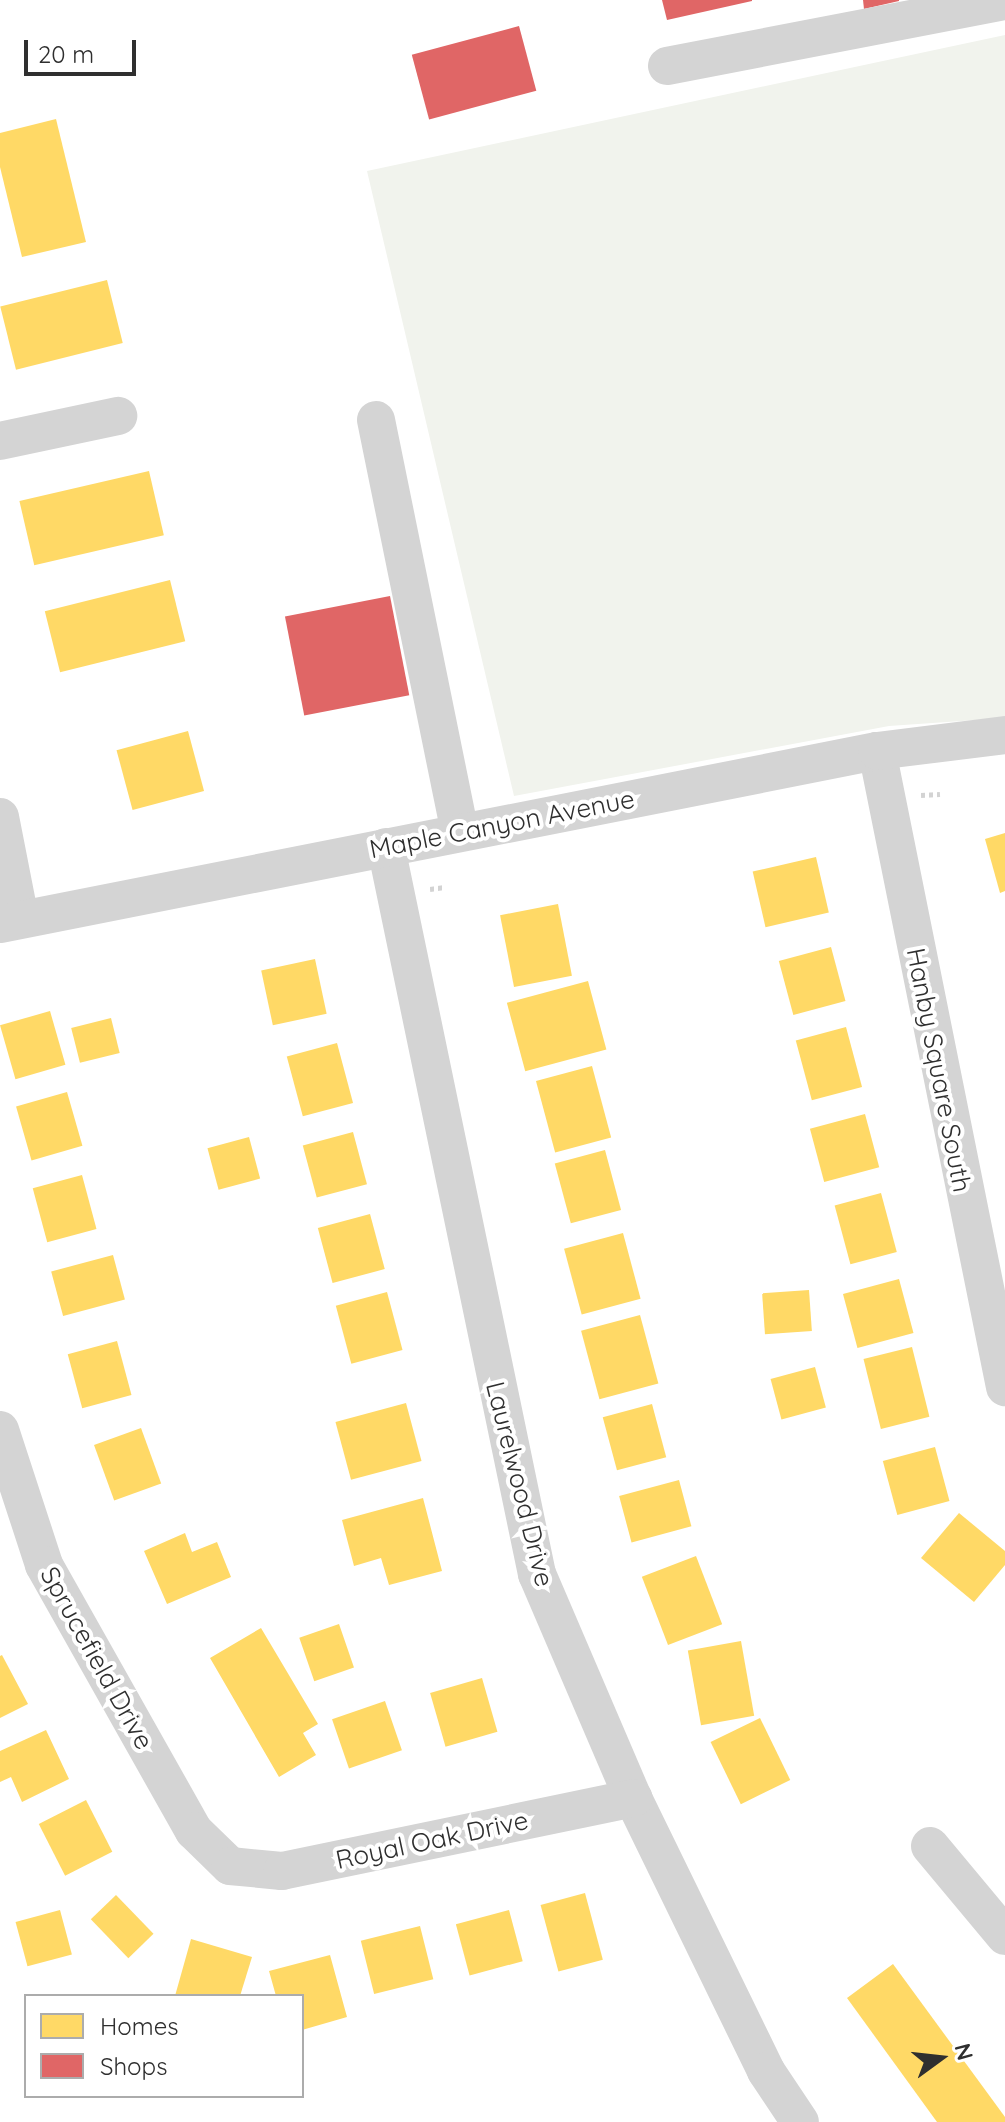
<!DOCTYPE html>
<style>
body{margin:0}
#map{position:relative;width:1005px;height:2122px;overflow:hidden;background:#fff;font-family:Quicksand,sans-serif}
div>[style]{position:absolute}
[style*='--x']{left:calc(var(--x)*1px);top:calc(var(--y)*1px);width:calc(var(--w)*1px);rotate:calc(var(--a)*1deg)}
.green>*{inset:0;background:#f1f3ed}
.homes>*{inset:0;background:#ffd966;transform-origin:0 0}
.shops>*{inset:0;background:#e06666;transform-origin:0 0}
.path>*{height:5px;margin-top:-2.5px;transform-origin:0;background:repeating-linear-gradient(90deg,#d3d3d3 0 4px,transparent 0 8px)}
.minor>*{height:38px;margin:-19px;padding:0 19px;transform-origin:19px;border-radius:19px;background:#d4d4d4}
span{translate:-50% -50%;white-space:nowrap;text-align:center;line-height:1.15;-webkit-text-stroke:8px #fff;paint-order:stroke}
.street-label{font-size:26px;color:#2f2f2f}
.legend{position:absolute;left:24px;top:1994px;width:280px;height:104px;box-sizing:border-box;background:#fff;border:2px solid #acacac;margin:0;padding:10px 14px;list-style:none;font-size:24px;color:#2f2f2f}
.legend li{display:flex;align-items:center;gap:16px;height:40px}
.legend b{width:40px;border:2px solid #acacac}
.north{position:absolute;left:901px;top:2018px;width:80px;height:80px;-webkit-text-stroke:6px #fff;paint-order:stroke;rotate:75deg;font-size:22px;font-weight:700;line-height:32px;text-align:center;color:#2f2f2f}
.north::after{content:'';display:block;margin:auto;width:28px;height:36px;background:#2f2f2f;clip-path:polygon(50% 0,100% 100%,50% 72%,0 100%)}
.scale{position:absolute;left:24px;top:40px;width:112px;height:36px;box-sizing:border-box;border:4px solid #2f2f2f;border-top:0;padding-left:10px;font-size:24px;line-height:28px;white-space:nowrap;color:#2f2f2f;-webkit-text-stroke:6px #fff;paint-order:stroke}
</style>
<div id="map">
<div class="green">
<i style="clip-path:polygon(1005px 35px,1005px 718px,889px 726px,514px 796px,367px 171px)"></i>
</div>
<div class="homes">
<i style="clip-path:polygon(56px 119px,86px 242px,22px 257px,0 167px,0 133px)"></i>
<i style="left:107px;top:280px;width:65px;height:110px;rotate:76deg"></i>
<i style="left:149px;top:471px;width:66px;height:133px;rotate:77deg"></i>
<i style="left:170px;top:580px;width:63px;height:129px;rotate:76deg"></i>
<i style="left:188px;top:731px;width:62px;height:74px;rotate:75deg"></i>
<i style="clip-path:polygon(1005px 833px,1005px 891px,1000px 893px,985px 839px)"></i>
<i style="left:816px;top:857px;width:57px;height:65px;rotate:77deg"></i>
<i style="left:558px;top:904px;width:73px;height:59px;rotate:79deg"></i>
<i style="left:831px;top:947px;width:56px;height:54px;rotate:75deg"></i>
<i style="left:315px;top:959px;width:56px;height:55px;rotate:78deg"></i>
<i style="left:588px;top:981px;width:71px;height:84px;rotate:75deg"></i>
<i style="left:50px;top:1011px;width:56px;height:52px;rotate:74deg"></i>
<i style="left:111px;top:1018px;width:36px;height:41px;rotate:76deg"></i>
<i style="left:846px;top:1027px;width:62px;height:52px;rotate:75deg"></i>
<i style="left:337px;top:1043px;width:62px;height:52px;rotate:75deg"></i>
<i style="left:592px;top:1066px;width:74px;height:58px;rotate:75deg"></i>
<i style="left:67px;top:1092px;width:56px;height:53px;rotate:74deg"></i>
<i style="left:865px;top:1114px;width:55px;height:57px;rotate:75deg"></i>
<i style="left:353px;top:1132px;width:54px;height:52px;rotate:75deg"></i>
<i style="left:249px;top:1137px;width:43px;height:43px;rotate:75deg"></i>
<i style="left:605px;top:1150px;width:62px;height:52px;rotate:75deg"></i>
<i style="left:82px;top:1175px;width:56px;height:51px;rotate:75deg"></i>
<i style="left:881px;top:1193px;width:61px;height:48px;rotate:75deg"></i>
<i style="left:370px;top:1214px;width:57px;height:54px;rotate:75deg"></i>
<i style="left:623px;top:1233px;width:68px;height:61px;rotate:75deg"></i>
<i style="left:113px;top:1255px;width:46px;height:64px;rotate:75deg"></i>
<i style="left:899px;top:1279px;width:56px;height:58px;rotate:75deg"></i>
<i style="left:809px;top:1290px;width:41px;height:47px;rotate:86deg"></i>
<i style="left:387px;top:1292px;width:60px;height:53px;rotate:75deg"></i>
<i style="left:640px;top:1315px;width:71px;height:61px;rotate:75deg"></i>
<i style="left:117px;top:1341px;width:56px;height:51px;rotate:75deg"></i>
<i style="left:912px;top:1347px;width:72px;height:50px;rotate:76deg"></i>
<i style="left:815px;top:1367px;width:42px;height:46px;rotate:75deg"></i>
<i style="left:406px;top:1403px;width:60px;height:73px;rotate:75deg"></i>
<i style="left:652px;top:1404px;width:55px;height:51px;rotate:75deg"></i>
<i style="left:141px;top:1428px;width:59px;height:50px;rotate:70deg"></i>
<i style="left:935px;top:1447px;width:56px;height:54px;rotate:75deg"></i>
<i style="left:679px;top:1480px;width:48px;height:62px;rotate:75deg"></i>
<i style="clip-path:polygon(423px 1498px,442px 1571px,389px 1585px,381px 1558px,354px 1566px,342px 1520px)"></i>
<i style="clip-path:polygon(959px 1513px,1005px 1551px,1005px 1565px,974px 1602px,921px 1558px)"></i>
<i style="clip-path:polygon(185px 1533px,192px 1552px,217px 1542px,231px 1577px,167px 1604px,144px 1551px)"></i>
<i style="left:696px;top:1556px;width:73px;height:58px;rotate:69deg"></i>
<i style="left:339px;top:1624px;width:46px;height:42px;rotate:71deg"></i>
<i style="clip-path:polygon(261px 1628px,318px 1724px,303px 1733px,316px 1755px,279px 1777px,210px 1658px)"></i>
<i style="left:741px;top:1641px;width:76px;height:54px;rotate:80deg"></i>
<i style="clip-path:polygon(2px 1655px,28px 1704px,0 1718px,0 1656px)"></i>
<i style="left:482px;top:1678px;width:56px;height:54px;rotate:74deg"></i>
<i style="left:385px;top:1701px;width:52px;height:56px;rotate:71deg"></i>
<i style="left:760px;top:1718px;width:69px;height:55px;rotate:64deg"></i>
<i style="clip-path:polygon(46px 1730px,69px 1779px,22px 1802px,11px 1777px,0 1782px,0 1751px)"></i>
<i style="left:86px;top:1800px;width:58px;height:53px;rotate:63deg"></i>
<i style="left:585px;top:1893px;width:69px;height:46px;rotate:75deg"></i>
<i style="left:116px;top:1895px;width:54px;height:35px;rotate:46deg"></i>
<i style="left:60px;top:1910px;width:46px;height:46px;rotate:75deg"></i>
<i style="left:509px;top:1910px;width:53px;height:55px;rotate:75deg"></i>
<i style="left:420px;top:1926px;width:55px;height:61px;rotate:76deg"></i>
<i style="clip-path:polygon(191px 1939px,252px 1957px,240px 1996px,175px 1996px)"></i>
<i style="clip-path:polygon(330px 1955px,347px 2017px,302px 2030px,302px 1996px,276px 1996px,269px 1971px)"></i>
<i style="clip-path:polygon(893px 1964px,1005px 2117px,1005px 2122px,937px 2122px,847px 1998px)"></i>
</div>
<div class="shops">
<i style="clip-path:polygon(662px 0,752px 0,752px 1px,667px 20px)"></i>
<i style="clip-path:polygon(863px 0,899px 0,899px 1px,864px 9px)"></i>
<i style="left:519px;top:26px;width:67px;height:111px;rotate:75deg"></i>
<i style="left:390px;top:596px;width:101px;height:107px;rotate:79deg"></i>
</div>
<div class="path">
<i style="--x:921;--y:795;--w:19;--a:-3"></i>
<i style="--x:430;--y:889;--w:15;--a:-8"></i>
</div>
<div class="minor">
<i style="--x:667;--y:66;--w:344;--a:-10.9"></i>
<i style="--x:376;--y:420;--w:420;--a:78.5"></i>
<i style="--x:0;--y:441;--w:121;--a:-12"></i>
<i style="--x:877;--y:751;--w:649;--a:78.62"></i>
<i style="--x:0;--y:817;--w:104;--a:78.9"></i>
<i style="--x:386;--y:847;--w:743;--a:78.27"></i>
<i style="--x:537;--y:1574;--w:244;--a:66.8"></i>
<i style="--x:633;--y:1798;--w:304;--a:64"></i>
<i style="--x:766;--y:2071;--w:61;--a:56.3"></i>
<i style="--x:0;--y:924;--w:894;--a:-11.16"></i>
<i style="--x:877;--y:751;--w:129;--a:-7.1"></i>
<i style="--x:0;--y:1430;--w:142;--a:71.9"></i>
<i style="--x:44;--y:1565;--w:305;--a:60.6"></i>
<i style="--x:194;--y:1831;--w:50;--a:44.2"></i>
<i style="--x:230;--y:1866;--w:52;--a:5.5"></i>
<i style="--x:282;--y:1871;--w:359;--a:-11.7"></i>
<i style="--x:930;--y:1846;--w:117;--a:50.2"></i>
</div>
<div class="street-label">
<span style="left:502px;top:824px;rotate:-11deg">Maple Canyon Avenue</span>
<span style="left:939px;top:1070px;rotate:79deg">Hanby Square South</span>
<span style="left:520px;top:1484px;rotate:76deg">Laurelwood Drive</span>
<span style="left:97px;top:1658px;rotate:61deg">Sprucefield Drive</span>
<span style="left:432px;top:1840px;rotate:-12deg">Royal Oak Drive</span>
</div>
<ul class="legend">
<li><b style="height:22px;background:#ffd966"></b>Homes</li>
<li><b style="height:22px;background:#e06666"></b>Shops</li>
</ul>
<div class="north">N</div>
<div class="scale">20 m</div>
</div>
